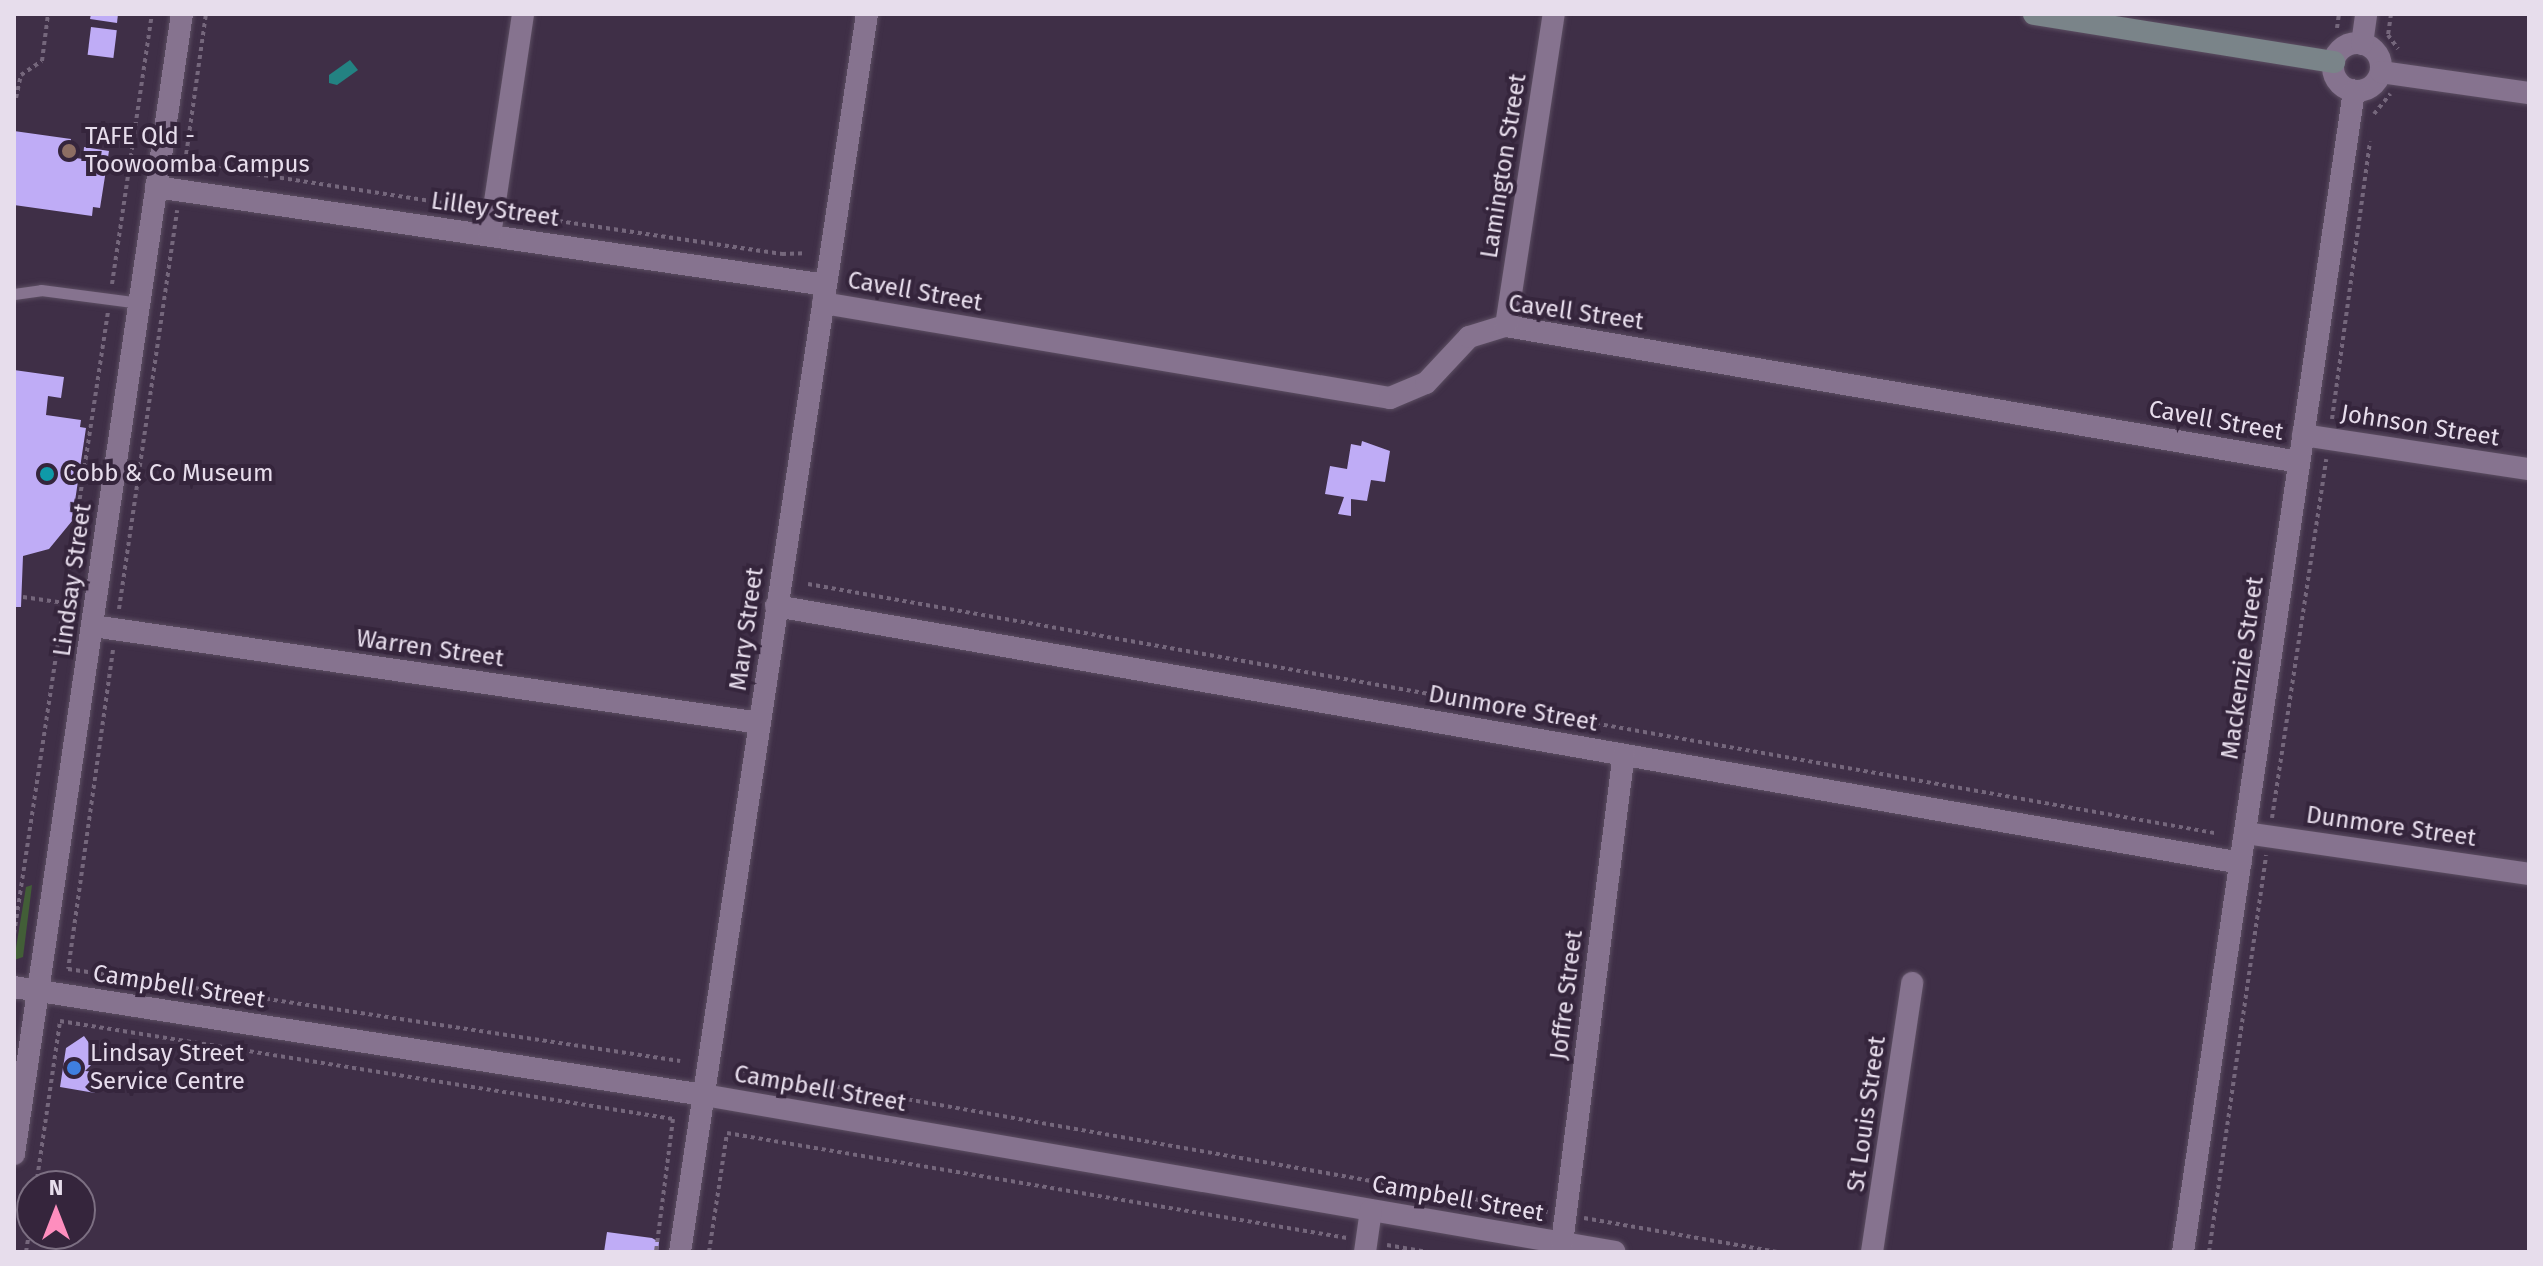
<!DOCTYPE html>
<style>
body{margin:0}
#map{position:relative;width:2543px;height:1266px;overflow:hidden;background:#3f2f47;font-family:"Fira Sans",sans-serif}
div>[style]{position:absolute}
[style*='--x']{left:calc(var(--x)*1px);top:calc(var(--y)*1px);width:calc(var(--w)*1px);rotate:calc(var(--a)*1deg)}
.green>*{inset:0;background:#425e37}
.water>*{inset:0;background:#238282}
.building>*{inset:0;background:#bfacf6;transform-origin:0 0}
.path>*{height:4px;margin-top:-2px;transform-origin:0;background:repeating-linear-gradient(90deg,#75677c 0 4px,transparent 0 8px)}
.roads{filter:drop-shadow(0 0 2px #5c4e62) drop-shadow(0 0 2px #5c4e62)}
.service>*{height:11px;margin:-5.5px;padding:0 5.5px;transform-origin:5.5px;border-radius:5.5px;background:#86738f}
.minor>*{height:22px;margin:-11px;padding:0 11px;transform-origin:11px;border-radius:11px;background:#86738f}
.tertiary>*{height:22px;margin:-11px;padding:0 11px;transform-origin:11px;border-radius:11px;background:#86738f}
.tertiary>.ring{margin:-11px;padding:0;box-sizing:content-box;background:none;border:22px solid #86738f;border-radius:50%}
.secondary>*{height:22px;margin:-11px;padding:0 11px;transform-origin:11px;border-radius:11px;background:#7a8489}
.dots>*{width:22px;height:22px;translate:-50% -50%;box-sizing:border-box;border:4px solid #35253c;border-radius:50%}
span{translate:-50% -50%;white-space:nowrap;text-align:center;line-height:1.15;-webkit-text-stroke:8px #35253c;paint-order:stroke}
.poi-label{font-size:24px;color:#e7ddec}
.left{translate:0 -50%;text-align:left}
.street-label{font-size:24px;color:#e7ddec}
.frame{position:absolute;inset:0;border:16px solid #e7ddec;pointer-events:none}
.north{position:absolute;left:16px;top:1170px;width:80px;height:80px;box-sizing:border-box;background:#35253c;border:2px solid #7c6f82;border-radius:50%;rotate:0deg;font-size:22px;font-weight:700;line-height:32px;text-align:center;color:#e7ddec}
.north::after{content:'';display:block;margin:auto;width:28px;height:36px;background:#fe8ebe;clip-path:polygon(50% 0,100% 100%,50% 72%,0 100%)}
</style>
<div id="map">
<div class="green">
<i style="clip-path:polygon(32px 885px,23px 957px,14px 960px,26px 887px)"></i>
</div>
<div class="water">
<i style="clip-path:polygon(350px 60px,358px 70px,337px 85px,329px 83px,329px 75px)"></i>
</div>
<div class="building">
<i style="clip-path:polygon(91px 14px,118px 14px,117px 23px,90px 19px)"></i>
<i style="left:91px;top:27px;width:26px;height:28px;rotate:7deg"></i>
<i style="clip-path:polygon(14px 131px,71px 139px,68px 157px,83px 159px,84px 147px,109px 151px,100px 208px,93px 207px,92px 216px,14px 205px)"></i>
<i style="clip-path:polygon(14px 370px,64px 377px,61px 398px,48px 396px,46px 415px,81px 420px,80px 427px,86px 428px,72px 521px,49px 549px,23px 556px,21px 607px,14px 607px)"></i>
<i style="clip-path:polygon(1362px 441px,1390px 451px,1385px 482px,1371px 480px,1367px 501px,1351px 499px,1351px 516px,1338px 514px,1344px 497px,1325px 494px,1330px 466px,1347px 469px,1351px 444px,1361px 446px)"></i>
<i style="clip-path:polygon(84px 1036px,99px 1057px,85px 1071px,98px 1072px,95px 1093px,60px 1087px,66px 1048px)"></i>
<i style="clip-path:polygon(607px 1232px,652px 1238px,659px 1242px,658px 1252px,604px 1252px)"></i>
</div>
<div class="path">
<i style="--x:2391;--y:14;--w:21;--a:98"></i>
<i style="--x:2388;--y:35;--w:17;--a:54"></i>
<i style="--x:2337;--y:28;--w:14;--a:-82"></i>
<i style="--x:16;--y:98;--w:24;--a:-78"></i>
<i style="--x:21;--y:75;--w:25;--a:-34"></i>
<i style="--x:42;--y:61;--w:47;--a:-82.7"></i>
<i style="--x:2374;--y:114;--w:26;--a:-51"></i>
<i style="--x:185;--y:163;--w:293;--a:8.8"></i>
<i style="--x:184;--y:170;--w:158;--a:-82"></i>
<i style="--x:511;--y:214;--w:274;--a:8.4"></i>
<i style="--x:782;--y:254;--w:23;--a:-2"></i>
<i style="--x:112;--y:284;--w:273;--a:-81.6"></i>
<i style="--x:2332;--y:419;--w:280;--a:-82.2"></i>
<i style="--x:808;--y:584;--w:1429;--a:10.04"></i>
<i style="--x:23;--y:597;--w:42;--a:8.1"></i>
<i style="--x:119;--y:609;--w:403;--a:-81.7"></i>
<i style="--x:113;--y:650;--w:322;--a:98"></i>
<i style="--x:68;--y:969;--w:619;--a:8.55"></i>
<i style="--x:2272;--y:818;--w:363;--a:-81.4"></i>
<i style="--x:14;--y:934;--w:629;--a:-81.41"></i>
<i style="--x:735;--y:1069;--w:825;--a:9.98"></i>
<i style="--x:36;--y:1186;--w:167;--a:-81.7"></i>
<i style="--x:60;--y:1021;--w:621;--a:9.08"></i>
<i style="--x:673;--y:1119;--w:134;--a:97.3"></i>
<i style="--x:1584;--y:1218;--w:196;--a:10"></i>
<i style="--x:1387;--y:1245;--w:41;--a:9.9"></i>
<i style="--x:26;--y:1252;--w:39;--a:-81"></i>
<i style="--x:709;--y:1252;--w:120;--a:-81.4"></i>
<i style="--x:727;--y:1133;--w:629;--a:9.61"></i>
<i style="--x:2209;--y:1252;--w:401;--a:-81.8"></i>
</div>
<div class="roads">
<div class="service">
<i style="--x:14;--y:294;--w:27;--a:-8"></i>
<i style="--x:41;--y:290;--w:100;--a:7.5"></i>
</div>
<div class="minor">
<i style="--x:156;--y:187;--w:677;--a:8.32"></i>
<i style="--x:490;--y:235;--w:223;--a:-81.5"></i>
<i style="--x:823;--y:303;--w:575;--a:9.51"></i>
<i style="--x:1390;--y:398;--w:39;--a:-23"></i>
<i style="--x:1426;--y:383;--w:63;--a:-46.9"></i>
<i style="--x:1469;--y:337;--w:39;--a:-17"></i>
<i style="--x:1506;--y:326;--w:805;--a:9.73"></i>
<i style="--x:1506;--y:326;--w:316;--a:-81.3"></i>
<i style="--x:2303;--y:435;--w:229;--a:8.6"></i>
<i style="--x:776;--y:606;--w:1487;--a:9.95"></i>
<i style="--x:93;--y:626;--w:674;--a:8.27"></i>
<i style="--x:2245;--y:833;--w:287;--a:8.2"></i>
<i style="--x:14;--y:987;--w:698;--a:8.9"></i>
<i style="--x:704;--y:1095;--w:924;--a:9.78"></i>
<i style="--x:14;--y:1154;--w:1152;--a:-81.62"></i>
<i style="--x:1562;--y:1243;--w:492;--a:-82.8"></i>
<i style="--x:1365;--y:1252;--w:42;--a:-81.9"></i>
<i style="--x:1872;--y:1252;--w:272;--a:-81.5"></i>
</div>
<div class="tertiary">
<i class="ring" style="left:2333px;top:43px;width:26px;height:26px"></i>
<i style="--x:2362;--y:44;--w:30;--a:-82"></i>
<i style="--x:2381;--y:72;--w:149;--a:8.1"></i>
<i style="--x:680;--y:1252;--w:1252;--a:-81.41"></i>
<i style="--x:2183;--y:1252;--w:1174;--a:-81.62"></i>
</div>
<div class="secondary">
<i style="--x:2034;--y:14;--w:304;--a:9.1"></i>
</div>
</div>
<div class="dots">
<i style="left:69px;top:151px;background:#8d6e63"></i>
<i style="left:47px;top:474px;background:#0f9aa8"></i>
<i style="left:74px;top:1068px;background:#3f7fe0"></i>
</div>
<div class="poi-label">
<span class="left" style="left:85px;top:151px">TAFE Qld -<br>Toowoomba Campus</span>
<span class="left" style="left:63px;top:474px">Cobb &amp; Co Museum</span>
<span class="left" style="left:90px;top:1068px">Lindsay Street<br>Service Centre</span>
</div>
<div class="street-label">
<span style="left:1504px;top:166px;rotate:-81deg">Lamington Street</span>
<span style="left:495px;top:210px;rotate:8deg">Lilley Street</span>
<span style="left:915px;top:292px;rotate:10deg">Cavell Street</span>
<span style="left:1576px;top:313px;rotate:8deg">Cavell Street</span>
<span style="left:2216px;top:421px;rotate:10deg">Cavell Street</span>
<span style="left:2420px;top:426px;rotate:9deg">Johnson Street</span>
<span style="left:73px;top:580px;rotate:-82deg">Lindsay Street</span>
<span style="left:747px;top:629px;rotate:-82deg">Mary Street</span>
<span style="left:430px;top:649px;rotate:8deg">Warren Street</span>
<span style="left:2243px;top:668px;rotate:-82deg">Mackenzie Street</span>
<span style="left:1513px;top:709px;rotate:10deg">Dunmore Street</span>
<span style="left:2391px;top:827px;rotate:8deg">Dunmore Street</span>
<span style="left:179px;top:987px;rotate:9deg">Campbell Street</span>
<span style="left:1567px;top:995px;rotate:-83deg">Joffre Street</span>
<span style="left:820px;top:1089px;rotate:10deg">Campbell Street</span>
<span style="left:1867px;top:1114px;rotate:-82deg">St Louis Street</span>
<span style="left:1458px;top:1199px;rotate:10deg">Campbell Street</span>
</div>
<div class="frame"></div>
<div class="north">N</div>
</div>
